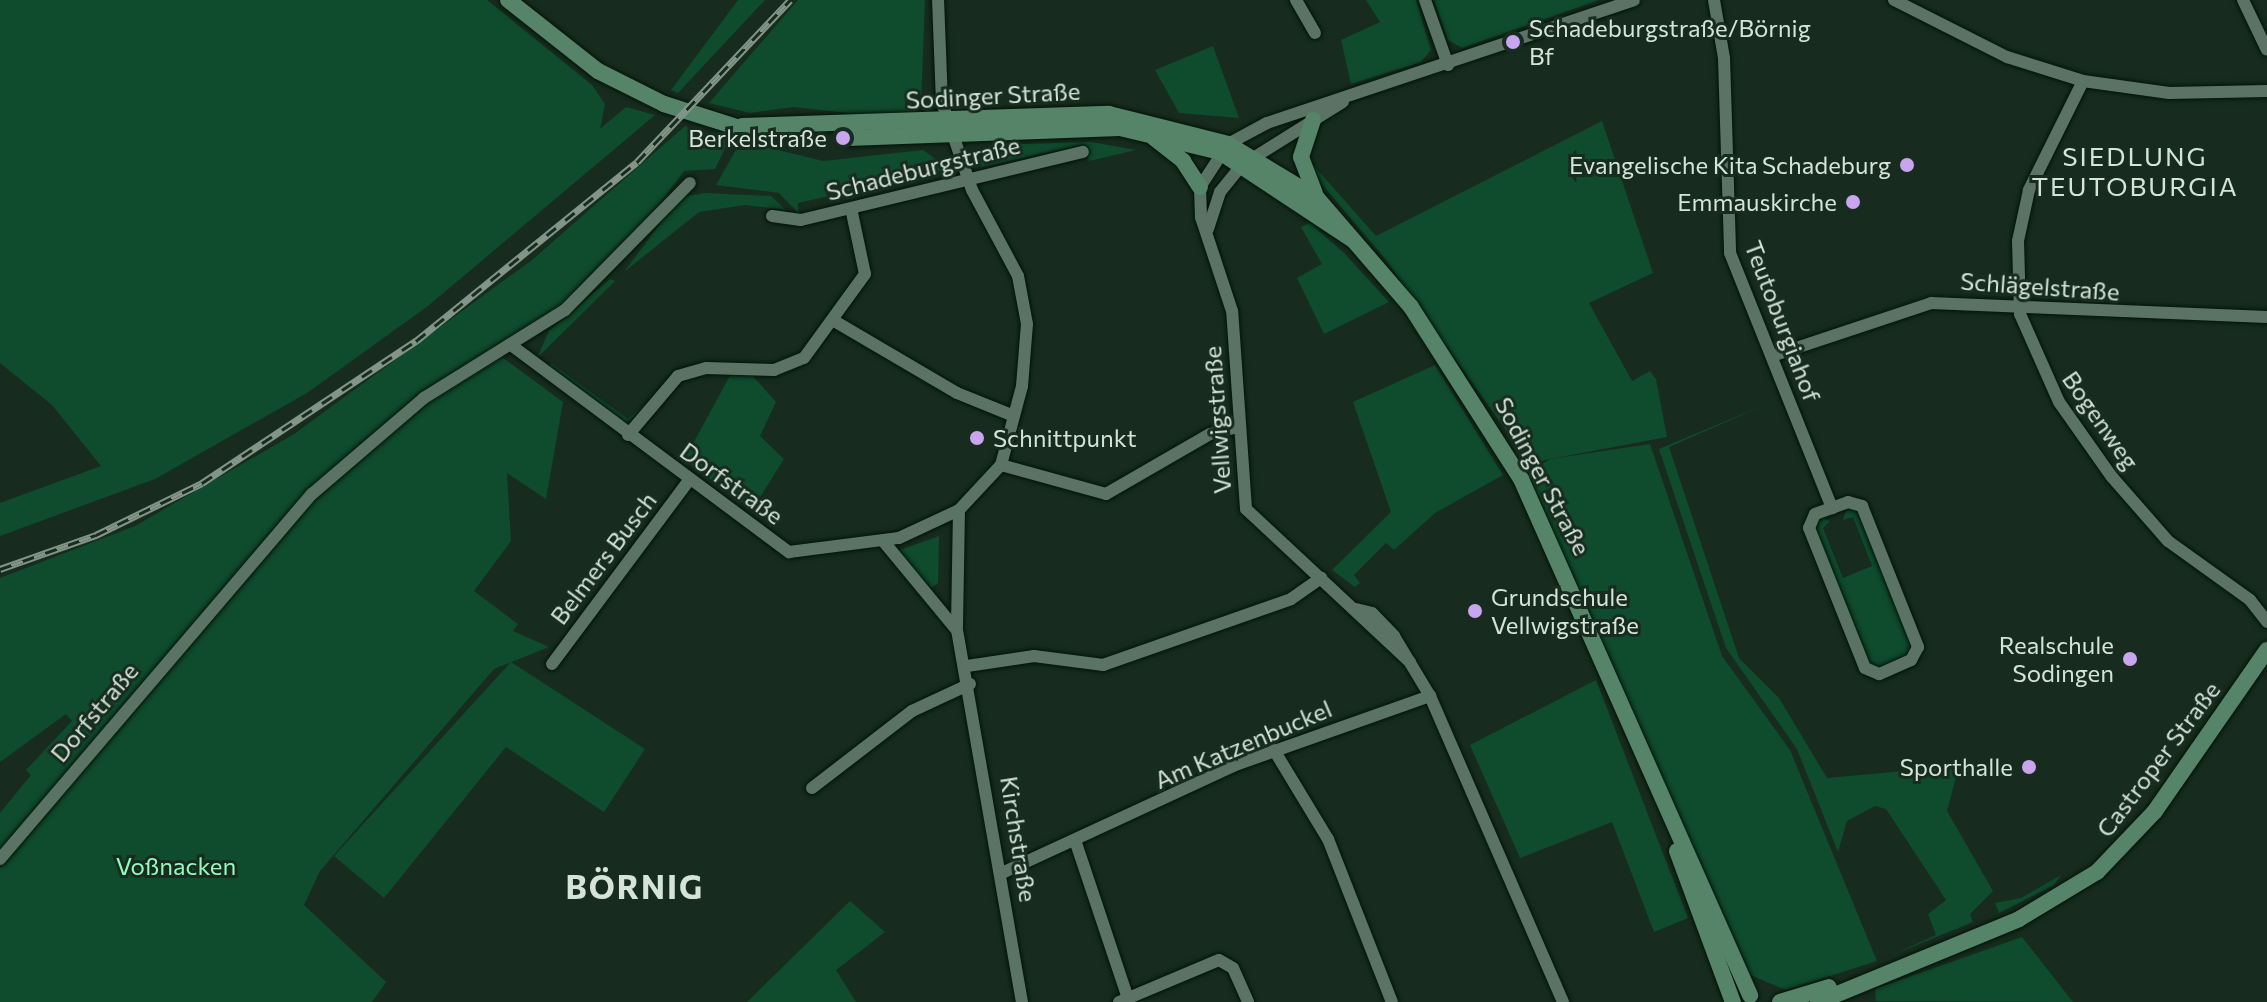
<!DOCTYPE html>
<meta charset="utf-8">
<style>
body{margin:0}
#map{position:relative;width:2267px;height:1002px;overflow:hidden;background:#172c1f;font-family:Commissioner,sans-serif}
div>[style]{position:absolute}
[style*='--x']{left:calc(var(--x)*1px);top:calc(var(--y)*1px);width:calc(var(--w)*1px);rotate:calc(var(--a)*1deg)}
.green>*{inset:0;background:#0f4b2d}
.roads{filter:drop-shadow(0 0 2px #021409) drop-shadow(0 0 2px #021409)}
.minor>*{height:12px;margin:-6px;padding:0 6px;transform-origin:6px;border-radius:6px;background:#5b7364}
.secondary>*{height:16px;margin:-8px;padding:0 8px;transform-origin:8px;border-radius:8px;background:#568469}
.rail>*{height:7px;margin-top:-3.5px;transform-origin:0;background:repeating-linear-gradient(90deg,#172c1f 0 12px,#83948a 0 24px);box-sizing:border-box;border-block:2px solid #83948a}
.dots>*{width:22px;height:22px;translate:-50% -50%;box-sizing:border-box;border:4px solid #172c1f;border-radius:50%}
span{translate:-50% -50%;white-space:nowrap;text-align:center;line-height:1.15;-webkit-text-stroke:6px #172c1f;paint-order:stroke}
.poi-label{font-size:24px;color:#d6e3db}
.left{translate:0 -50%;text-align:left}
.right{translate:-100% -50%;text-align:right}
.street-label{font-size:24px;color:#d6e3db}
.park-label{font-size:24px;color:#92fbbd}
.neighbourhood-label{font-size:26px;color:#d6e3db;letter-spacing:2px}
.district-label{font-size:32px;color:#d6e3db;font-weight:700;letter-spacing:2px}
</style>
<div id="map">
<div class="green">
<i style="clip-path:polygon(0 0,487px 0,592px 85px,605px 104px,600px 129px,626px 107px,655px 115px,428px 306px,307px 393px,155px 479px,0 536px,0 503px,101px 466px,52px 405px,0 363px)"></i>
<i style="clip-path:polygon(738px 0,765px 0,678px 93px,671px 90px)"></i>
<i style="clip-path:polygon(798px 0,925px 0,921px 105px,908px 113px,867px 115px,793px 107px,750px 113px,709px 103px)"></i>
<i style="clip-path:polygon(1366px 0,1416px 0,1431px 50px,1421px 62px,1351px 84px,1341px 40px,1380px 22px)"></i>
<i style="clip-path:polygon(1434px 0,1599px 0,1462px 48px,1448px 40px)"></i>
<i style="clip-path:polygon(1213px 46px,1239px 118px,1179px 113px,1155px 70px)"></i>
<i style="clip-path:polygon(1602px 121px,1653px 273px,1589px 303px,1632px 381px,1650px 371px,1656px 379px,1667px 437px,1529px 463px,1386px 260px,1309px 169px,1315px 167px,1376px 236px)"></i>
<i style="clip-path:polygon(685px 126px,729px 140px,715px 169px,684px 171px,627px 247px,548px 317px,408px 403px,344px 459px,280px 521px,0 851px,0 813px,31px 775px,26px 770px,72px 721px,66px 714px,0 762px,0 578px,135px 526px,294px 434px,532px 260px)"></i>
<i style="clip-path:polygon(741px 141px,823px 161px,923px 150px,949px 169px,798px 203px,799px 214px,779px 193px,716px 185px)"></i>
<i style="clip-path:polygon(1091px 142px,1136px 150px,1089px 161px,1084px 144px,981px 167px,978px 162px,992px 145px)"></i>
<i style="clip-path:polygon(705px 193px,771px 196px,786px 210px,745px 205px,699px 212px,624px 272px,680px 197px)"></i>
<i style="clip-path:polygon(1310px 223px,1344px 253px,1389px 302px,1324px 334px,1297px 278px,1322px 264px,1301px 227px)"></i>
<i style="clip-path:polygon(610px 279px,615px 281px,537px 358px,549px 331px)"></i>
<i style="clip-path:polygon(502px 357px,563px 402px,546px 499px,507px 473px,511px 541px,474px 591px,518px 624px,513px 631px,549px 647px,494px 669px,320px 871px,304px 905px,386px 982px,372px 1002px,0 1002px,0 868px,288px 524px,413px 411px)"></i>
<i style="clip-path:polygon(551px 363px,628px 419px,649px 400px,626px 425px,548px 368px)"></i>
<i style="clip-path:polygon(1435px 365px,1503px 475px,1435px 513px,1394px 550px,1386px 543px,1354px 575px,1360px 583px,1355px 587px,1332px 570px,1391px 512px,1353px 402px)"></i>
<i style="clip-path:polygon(732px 372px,750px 373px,776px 402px,760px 436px,784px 459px,752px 510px,684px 460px)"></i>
<i style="clip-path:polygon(1774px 401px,1669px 447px,1739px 658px,1779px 698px,1827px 778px,1959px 766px,1947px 811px,1993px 891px,1970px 914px,1973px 922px,1890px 956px,1936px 935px,1928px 914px,1946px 900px,1886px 809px,1875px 806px,1847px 821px,1838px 852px,1797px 749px,1726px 648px,1659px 449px)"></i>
<i style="clip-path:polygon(1650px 444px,1722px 656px,1790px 750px,1877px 961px,1786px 990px,1750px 975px,1527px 475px,1550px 459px)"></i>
<i style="clip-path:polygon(1847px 508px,1858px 511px,1912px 641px,1907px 656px,1880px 668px,1870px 666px,1814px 529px,1820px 517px,1830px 521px,1823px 528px,1843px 578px,1872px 566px,1853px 517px,1843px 520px)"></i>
<i style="clip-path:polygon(939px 536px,938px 583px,931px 588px,897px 551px)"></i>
<i style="clip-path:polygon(511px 662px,645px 749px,604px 812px,506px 747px,384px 898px,334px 856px)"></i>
<i style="clip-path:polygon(1596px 680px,1688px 918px,1654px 932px,1612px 822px,1520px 858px,1470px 745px)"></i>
<i style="clip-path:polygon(2061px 875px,2054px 885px,1999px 913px,1995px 903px,2021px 898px)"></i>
<i style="clip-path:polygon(850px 901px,885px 932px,836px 970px,856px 1002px,747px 1002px)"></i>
<i style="clip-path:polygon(2022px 937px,2073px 1002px,1876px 1001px,1875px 989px)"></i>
</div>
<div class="roads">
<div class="minor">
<i style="--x:1296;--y:0;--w:38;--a:60"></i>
<i style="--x:1425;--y:0;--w:69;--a:70.5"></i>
<i style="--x:1714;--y:0;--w:59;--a:80.2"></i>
<i style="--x:1724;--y:58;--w:195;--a:88.2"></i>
<i style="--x:1730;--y:253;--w:275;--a:68.2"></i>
<i style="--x:1894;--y:0;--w:127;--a:26.8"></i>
<i style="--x:2007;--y:57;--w:80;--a:17.5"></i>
<i style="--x:2083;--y:81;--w:87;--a:7.9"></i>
<i style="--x:2169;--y:93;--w:98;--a:-1.2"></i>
<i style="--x:2243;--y:0;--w:55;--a:64.4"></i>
<i style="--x:2083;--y:81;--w:122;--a:116.4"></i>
<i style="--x:2029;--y:190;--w:52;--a:102.2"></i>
<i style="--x:2018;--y:241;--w:73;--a:88.4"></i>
<i style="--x:2020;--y:314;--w:96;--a:66.1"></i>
<i style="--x:2059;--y:402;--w:92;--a:54.8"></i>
<i style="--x:2112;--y:477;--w:85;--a:48.8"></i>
<i style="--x:2168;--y:541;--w:101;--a:35.7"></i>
<i style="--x:2250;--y:600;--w:28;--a:52"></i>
<i style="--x:772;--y:216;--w:29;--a:8"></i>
<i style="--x:801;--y:220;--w:290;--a:-13.6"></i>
<i style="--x:1208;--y:229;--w:39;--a:-72"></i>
<i style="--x:1220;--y:192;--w:35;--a:-51"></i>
<i style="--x:1242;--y:165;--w:119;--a:-32"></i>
<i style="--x:836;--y:322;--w:140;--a:30.4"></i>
<i style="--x:957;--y:393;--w:61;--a:22"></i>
<i style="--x:511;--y:345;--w:347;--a:36.7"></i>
<i style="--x:789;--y:552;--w:111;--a:-7.3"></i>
<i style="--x:899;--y:538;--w:66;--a:-25"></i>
<i style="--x:959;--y:510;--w:62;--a:-47"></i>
<i style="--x:1001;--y:465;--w:82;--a:-75.1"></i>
<i style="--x:1022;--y:386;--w:62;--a:-85.4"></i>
<i style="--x:1027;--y:324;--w:49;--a:-100.6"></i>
<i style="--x:1018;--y:276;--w:98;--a:-118.1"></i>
<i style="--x:972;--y:190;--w:92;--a:-109"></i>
<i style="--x:942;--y:103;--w:103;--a:-92.2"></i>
<i style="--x:1772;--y:356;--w:168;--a:-18.4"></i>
<i style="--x:1931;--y:303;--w:336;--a:2.4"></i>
<i style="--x:628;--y:435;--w:77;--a:-49.7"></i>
<i style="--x:678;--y:376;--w:29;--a:-16"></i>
<i style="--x:706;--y:368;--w:68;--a:1.7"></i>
<i style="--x:774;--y:370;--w:32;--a:-22"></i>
<i style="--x:804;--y:358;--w:104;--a:-54"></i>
<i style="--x:865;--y:274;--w:67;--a:-102"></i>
<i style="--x:1001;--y:465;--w:109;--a:15.4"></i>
<i style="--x:1106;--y:494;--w:120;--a:-30"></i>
<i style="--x:1210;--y:434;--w:29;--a:-14"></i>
<i style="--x:1848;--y:502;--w:15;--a:16"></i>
<i style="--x:1862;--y:506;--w:152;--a:68.3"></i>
<i style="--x:1918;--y:647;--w:15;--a:118"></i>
<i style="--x:1911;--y:660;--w:35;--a:156"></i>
<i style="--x:1879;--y:674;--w:15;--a:-157"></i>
<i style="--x:1865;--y:668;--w:151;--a:-111.8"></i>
<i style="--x:1809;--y:528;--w:15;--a:-67"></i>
<i style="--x:1815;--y:514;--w:35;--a:-20"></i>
<i style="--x:959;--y:510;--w:120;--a:91"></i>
<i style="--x:957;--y:630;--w:378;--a:80.1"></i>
<i style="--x:884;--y:542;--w:112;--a:50.5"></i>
<i style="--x:1356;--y:609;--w:16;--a:14"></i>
<i style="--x:1372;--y:613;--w:32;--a:46"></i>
<i style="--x:1394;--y:636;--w:70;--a:59"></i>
<i style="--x:1430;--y:696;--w:334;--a:66.5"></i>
<i style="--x:1410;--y:662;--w:224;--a:-137"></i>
<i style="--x:1246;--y:509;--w:198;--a:-94"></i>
<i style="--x:1232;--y:311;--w:99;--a:-108.3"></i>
<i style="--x:1201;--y:217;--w:30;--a:-92"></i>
<i style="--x:1200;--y:187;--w:51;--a:-56.9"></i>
<i style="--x:1228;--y:144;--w:44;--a:-28.3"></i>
<i style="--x:1267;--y:123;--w:387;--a:-18.5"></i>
<i style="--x:552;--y:664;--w:231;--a:-53.3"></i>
<i style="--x:967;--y:666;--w:68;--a:-8.5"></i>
<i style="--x:1034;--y:656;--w:70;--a:7.4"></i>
<i style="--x:1103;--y:665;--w:199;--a:-19.3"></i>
<i style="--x:1291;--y:599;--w:37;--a:-35"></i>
<i style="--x:1274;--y:750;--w:104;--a:58.8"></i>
<i style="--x:1328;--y:839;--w:175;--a:68.6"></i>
<i style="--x:812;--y:788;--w:126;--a:-37.6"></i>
<i style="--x:912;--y:711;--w:64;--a:-25"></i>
<i style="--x:1076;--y:843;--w:163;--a:71.5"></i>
<i style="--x:0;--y:859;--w:480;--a:-49.5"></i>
<i style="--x:312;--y:494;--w:148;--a:-40.6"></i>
<i style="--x:424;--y:398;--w:166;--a:-32"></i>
<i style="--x:565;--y:310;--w:178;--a:-45.5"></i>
<i style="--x:1002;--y:873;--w:260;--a:-24.8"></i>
<i style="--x:1238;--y:764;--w:204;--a:-19.5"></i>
<i style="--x:1119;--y:1002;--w:108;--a:-22.8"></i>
<i style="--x:1219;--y:960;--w:16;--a:30"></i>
<i style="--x:1233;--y:968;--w:37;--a:66"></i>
</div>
<div class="secondary">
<i style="--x:508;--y:0;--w:115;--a:38.3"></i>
<i style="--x:598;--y:71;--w:74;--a:26.6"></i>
<i style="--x:664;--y:104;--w:89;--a:17.6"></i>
<i style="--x:1313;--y:120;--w:39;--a:108"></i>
<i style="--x:1301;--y:157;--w:39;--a:69"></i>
<i style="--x:742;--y:126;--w:367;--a:-1.9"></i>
<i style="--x:1109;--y:114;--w:123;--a:14.1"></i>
<i style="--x:1228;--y:144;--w:104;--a:31.2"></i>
<i style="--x:1317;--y:198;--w:144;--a:49.2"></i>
<i style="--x:1411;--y:307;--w:204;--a:57.4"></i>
<i style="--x:1521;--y:479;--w:565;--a:66.07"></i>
<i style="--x:848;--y:138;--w:272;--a:-2.1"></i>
<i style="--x:1120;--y:128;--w:103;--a:13.5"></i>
<i style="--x:1220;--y:152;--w:159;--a:33.5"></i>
<i style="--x:1154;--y:138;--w:37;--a:38"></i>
<i style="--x:1183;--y:161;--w:31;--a:57"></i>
<i style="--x:1677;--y:851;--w:161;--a:69.7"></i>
<i style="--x:1780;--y:1002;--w:51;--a:-17"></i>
<i style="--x:1818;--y:1002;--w:217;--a:-22.4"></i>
<i style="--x:2019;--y:919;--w:91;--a:-31.1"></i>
<i style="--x:2097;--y:872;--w:84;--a:-46.4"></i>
<i style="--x:2155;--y:811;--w:196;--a:-55.2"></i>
</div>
</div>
<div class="rail">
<i style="--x:0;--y:569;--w:102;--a:-19.5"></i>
<i style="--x:96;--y:535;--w:118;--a:-26.1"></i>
<i style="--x:202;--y:483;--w:257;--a:-33.6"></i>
<i style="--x:416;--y:341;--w:284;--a:-39"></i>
<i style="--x:637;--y:162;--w:223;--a:-46.6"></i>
</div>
<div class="dots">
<i style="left:1513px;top:42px;background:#c9a5ee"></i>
<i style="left:843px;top:138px;background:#c9a5ee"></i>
<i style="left:1907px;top:165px;background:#c9a5ee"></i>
<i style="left:1853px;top:202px;background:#c9a5ee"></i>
<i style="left:977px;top:438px;background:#c9a5ee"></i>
<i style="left:1475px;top:611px;background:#c9a5ee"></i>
<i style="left:2130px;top:659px;background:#c9a5ee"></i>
<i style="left:2029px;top:767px;background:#c9a5ee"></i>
</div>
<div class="poi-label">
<span class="left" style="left:1529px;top:42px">Schadeburgstraße/Börnig<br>Bf</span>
<span class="right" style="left:827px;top:138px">Berkelstraße</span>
<span class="right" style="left:1891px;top:165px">Evangelische Kita Schadeburg</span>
<span class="right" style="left:1837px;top:202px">Emmauskirche</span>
<span class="left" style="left:993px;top:438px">Schnittpunkt</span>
<span class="left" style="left:1491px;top:611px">Grundschule<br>Vellwigstraße</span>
<span class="right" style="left:2114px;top:659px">Realschule<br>Sodingen</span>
<span class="right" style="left:2013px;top:767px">Sporthalle</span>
</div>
<div class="street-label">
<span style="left:993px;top:95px;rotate:-3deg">Sodinger Straße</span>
<span style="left:923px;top:168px;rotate:-14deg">Schadeburgstraße</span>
<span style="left:2040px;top:286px;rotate:4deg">Schlägelstraße</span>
<span style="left:1783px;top:321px;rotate:69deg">Teutoburgiahof</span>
<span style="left:1217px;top:420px;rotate:-94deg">Vellwigstraße</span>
<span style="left:2101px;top:420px;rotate:55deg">Bogenweg</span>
<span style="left:1543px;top:476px;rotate:62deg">Sodinger Straße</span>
<span style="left:732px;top:483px;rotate:36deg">Dorfstraße</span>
<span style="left:603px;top:558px;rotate:-53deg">Belmers Busch</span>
<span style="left:94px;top:712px;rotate:-50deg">Dorfstraße</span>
<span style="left:1243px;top:744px;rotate:-23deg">Am Katzenbuckel</span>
<span style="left:2158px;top:759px;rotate:-53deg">Castroper Straße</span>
<span style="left:1019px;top:839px;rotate:81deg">Kirchstraße</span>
</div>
<div class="park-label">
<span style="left:176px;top:866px">Voßnacken</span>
</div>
<div class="neighbourhood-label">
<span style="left:2135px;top:171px">SIEDLUNG<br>TEUTOBURGIA</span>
</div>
<div class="district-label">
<span style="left:635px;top:886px">BÖRNIG</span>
</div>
</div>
